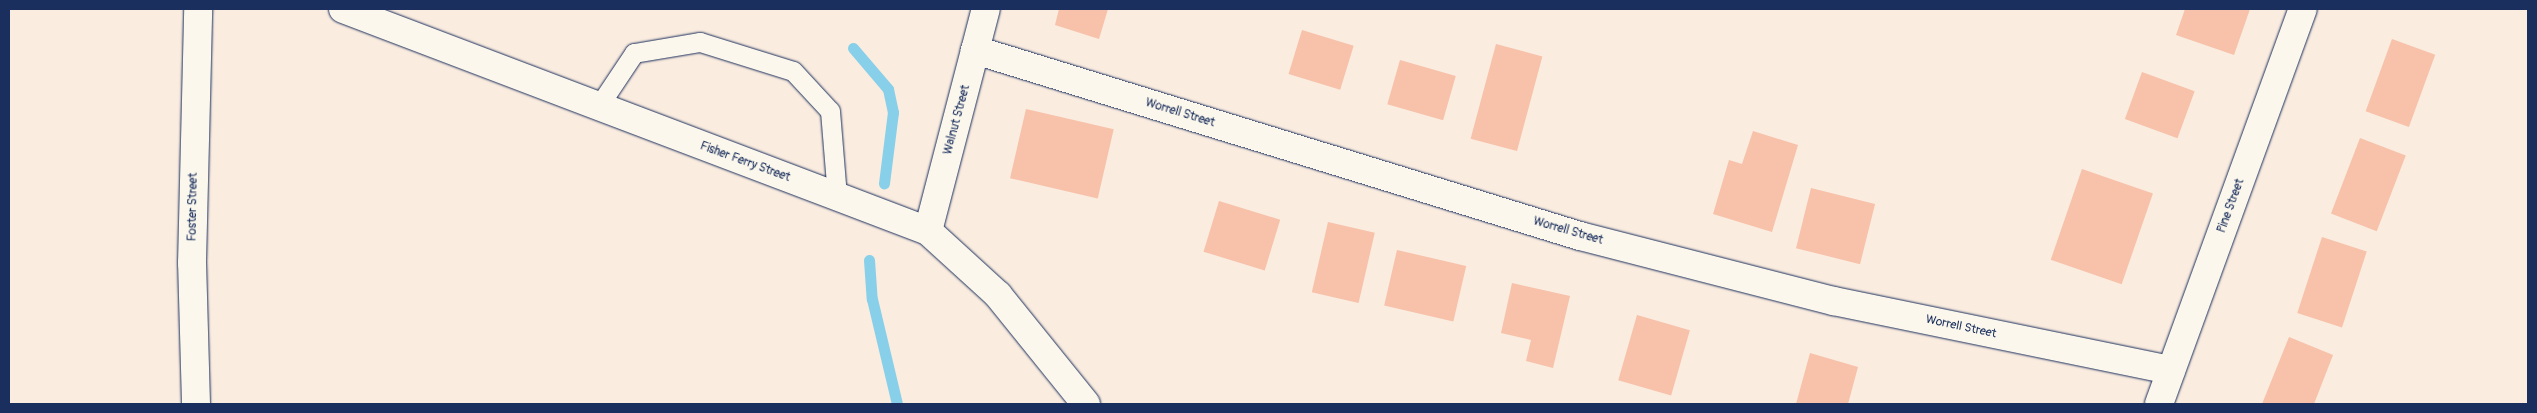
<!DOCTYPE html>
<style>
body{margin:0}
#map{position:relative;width:2537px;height:413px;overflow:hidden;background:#faecdf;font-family:Pangolin,sans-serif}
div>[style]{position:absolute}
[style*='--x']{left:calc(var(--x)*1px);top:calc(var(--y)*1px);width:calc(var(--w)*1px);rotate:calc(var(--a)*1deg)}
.stream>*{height:11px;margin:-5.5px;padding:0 5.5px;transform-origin:5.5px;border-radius:5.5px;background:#88cfe9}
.building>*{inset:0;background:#f7c1aa;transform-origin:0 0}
.roads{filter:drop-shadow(0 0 1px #1b2f5e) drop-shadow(0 0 1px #1b2f5e)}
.service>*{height:19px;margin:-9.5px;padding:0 9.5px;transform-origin:9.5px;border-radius:9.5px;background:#fbf7ec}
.minor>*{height:28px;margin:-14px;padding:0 14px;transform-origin:14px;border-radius:14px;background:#fbf7ec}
.tertiary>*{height:28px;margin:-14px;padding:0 14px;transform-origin:14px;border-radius:14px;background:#fbf7ec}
span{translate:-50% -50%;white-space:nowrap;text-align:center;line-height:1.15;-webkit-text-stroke:4px #fbf7ec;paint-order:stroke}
.street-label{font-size:12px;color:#1b2f5e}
.frame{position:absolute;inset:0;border:10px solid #1b2f5e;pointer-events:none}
</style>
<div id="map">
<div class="stream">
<i style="--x:853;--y:48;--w:54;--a:49.5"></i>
<i style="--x:888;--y:89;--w:24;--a:78"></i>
<i style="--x:893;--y:112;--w:72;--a:97.2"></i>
<i style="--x:869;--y:260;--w:39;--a:86"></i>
<i style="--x:872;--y:299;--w:108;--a:76.6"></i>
</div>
<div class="building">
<i style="clip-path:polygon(1059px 9px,1108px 9px,1099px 39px,1055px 25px)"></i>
<i style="clip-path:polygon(2185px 9px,2250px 9px,2234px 55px,2176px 35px)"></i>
<i style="left:1302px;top:30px;width:54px;height:46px;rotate:17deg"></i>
<i style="left:2392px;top:39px;width:46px;height:77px;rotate:20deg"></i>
<i style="left:1496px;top:44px;width:48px;height:98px;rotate:15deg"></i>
<i style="left:1400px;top:60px;width:58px;height:46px;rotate:16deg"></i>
<i style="left:2142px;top:72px;width:56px;height:50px;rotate:20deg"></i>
<i style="left:1026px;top:109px;width:90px;height:71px;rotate:13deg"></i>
<i style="clip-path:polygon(1753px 131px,1798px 145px,1772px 232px,1713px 214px,1729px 160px,1742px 164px)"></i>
<i style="left:2360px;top:138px;width:49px;height:81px;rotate:21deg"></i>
<i style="left:2082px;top:169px;width:75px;height:96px;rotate:19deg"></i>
<i style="left:1811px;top:188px;width:66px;height:62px;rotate:14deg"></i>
<i style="left:1219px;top:201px;width:64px;height:53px;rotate:17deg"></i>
<i style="left:1328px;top:222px;width:48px;height:72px;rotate:13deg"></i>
<i style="left:2322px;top:237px;width:47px;height:80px;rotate:18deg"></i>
<i style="left:1397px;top:250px;width:71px;height:57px;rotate:13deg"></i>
<i style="clip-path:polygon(1512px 283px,1570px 296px,1553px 368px,1526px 361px,1531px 340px,1501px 333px)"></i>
<i style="left:1637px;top:315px;width:55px;height:68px;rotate:16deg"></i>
<i style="clip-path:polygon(2289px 337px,2333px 355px,2314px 404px,2262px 404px)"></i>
<i style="clip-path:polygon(1810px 353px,1858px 367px,1848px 404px,1796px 404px)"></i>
</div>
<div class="roads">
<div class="service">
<i style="--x:598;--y:107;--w:65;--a:-56.3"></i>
<i style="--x:634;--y:53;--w:67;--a:-9.5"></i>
<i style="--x:700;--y:42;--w:97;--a:17.3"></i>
<i style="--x:793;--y:71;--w:54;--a:47.2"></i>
<i style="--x:830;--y:111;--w:85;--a:85.3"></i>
</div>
<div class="minor">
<i style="--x:975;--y:50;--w:633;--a:17.09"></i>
<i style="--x:1580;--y:236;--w:262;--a:14.4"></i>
<i style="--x:1834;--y:301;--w:344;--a:11.6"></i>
<i style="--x:928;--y:231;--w:229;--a:-75.4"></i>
<i style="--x:196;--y:404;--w:141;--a:-91.6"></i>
<i style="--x:192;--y:263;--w:254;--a:-88.6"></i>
<i style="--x:2159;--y:404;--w:420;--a:-70"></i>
</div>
<div class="tertiary">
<i style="--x:343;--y:9;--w:626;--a:20.78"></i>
<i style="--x:928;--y:231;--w:95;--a:42.4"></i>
<i style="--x:998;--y:295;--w:140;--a:51.1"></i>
</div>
</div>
<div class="street-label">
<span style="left:1180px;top:113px;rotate:17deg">Worrell Street</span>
<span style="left:957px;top:120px;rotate:-75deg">Walnut Street</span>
<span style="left:745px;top:162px;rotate:20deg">Fisher Ferry Street</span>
<span style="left:2231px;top:206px;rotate:-70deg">Pine Street</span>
<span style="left:193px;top:207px;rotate:-89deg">Foster Street</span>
<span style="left:1568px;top:231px;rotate:16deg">Worrell Street</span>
<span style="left:1961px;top:327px;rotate:12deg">Worrell Street</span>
</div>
<div class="frame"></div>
</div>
